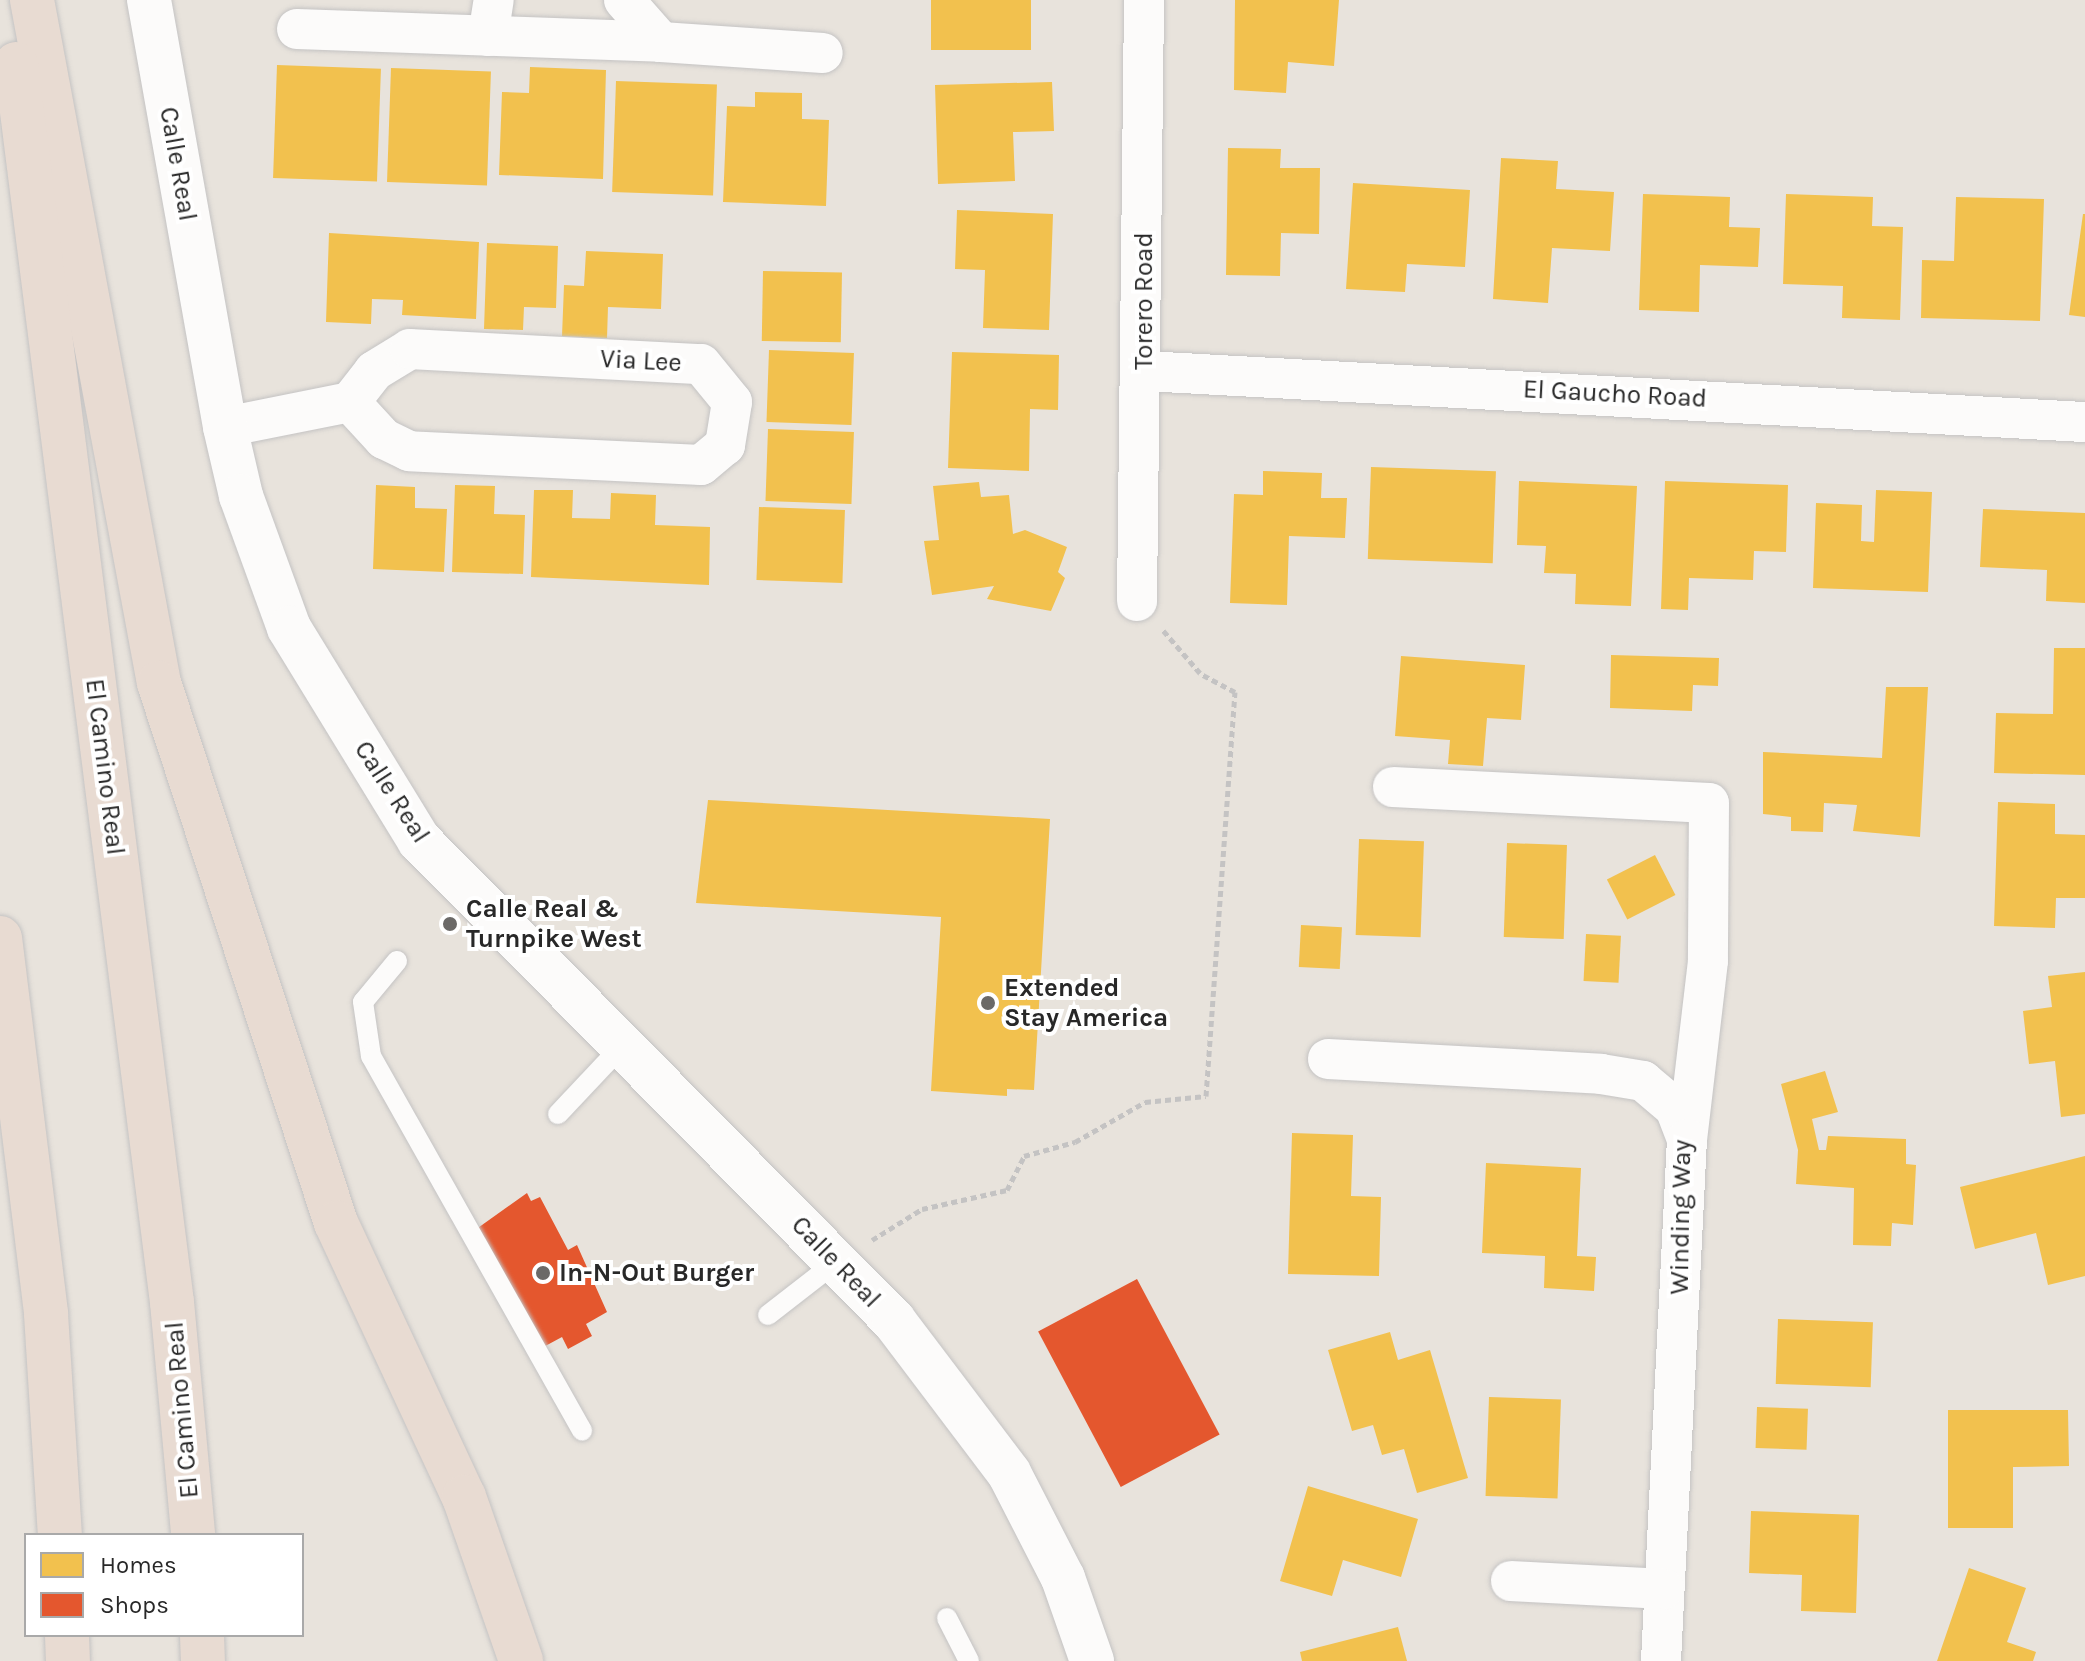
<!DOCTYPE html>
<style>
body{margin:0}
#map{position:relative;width:2085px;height:1661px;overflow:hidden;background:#e8e3dc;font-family:Karla,sans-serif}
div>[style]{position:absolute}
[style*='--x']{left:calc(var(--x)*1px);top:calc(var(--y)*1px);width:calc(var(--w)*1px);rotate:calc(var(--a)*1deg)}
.homes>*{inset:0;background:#f2c14e;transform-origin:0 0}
.shops>*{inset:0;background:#e4572e;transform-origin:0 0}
.path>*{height:5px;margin-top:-2.5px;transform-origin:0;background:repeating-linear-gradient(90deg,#c4c3c3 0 6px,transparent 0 10px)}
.roads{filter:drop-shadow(0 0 2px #c4c3c3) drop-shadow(0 0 2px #c4c3c3)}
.lane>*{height:20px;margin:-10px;padding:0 10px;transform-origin:10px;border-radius:10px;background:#fcfbfa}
.street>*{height:40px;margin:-20px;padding:0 20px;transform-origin:20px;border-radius:20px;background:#fcfbfa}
.secondary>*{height:44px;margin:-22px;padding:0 22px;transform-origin:22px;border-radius:22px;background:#fcfbfa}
.highway>*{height:44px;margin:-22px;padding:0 22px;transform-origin:22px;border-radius:22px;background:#e8dbd2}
.dots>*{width:22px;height:22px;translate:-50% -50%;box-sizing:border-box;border:4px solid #fff;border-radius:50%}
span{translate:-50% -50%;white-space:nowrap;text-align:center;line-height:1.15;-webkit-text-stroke:8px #fff;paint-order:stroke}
.street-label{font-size:26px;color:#282828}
.poi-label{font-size:26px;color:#282828;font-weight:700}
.left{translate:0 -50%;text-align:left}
.legend{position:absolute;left:24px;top:1533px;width:280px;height:104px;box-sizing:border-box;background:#fff;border:2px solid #a9a9a9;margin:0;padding:10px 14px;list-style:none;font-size:24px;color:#282828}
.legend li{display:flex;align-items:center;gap:16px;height:40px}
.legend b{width:40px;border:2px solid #a9a9a9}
</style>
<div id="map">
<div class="homes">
<i style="left:931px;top:0;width:100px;height:50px"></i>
<i style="clip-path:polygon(1235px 0,1339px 0,1334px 66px,1288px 62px,1286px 93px,1234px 90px)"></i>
<i style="left:277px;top:65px;width:104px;height:113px;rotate:2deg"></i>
<i style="clip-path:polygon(530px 67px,606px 70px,603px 179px,499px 175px,502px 92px,529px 93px)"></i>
<i style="left:391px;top:68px;width:100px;height:114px;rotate:2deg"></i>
<i style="left:616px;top:81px;width:101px;height:111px;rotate:2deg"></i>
<i style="clip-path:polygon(1052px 82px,1054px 131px,1013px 132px,1015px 181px,938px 184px,935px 85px)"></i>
<i style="clip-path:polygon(755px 92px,802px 93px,802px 119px,829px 120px,826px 206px,723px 202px,727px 106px,755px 107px)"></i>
<i style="clip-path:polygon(1228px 148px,1281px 149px,1280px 168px,1320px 168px,1319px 234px,1281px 233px,1280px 276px,1226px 275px)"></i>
<i style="clip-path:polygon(1501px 158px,1558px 161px,1556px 189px,1614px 192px,1610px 251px,1552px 248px,1548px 303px,1493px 299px)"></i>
<i style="clip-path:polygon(1353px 183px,1470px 190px,1465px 267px,1407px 264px,1405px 292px,1346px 289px)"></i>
<i style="clip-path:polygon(1643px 194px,1730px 197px,1729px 227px,1760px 228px,1758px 267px,1700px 265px,1699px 312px,1639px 310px)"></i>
<i style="clip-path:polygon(1786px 194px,1873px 197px,1872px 226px,1903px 227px,1900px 320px,1842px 318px,1843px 286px,1783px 284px)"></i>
<i style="clip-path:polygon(1956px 197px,2044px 199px,2040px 321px,1921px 318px,1922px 260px,1954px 261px)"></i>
<i style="clip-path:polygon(957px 210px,1053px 214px,1049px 330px,983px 328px,985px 270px,955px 269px)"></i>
<i style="clip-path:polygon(2083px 214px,2085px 214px,2085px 317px,2069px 315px)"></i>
<i style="clip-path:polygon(329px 233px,479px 242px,476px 319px,402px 315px,403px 300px,372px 299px,371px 324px,326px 322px)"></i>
<i style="clip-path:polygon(487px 243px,558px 246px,556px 308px,524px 307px,523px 330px,484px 329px)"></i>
<i style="clip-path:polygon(586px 251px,663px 254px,661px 309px,608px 307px,607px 338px,562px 336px,564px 285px,584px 286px)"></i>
<i style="left:763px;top:271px;width:79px;height:70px;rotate:1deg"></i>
<i style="left:769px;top:350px;width:85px;height:72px;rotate:2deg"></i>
<i style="clip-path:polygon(952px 352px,1059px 355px,1058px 410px,1030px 409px,1029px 471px,948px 468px)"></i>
<i style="left:768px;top:429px;width:86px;height:72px;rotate:2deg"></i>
<i style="left:1371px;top:467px;width:125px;height:92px;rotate:2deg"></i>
<i style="clip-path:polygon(1263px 471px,1322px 473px,1321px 498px,1347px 498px,1345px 538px,1289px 536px,1287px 605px,1230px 603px,1234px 494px,1263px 495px)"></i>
<i style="clip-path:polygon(1519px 481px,1637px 486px,1631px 606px,1575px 604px,1576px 574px,1544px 573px,1546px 546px,1517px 545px)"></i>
<i style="clip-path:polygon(1665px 481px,1788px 485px,1786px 552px,1754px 551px,1753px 580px,1689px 578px,1688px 610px,1661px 609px)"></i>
<i style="clip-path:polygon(979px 482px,981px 497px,1009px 495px,1013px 534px,1025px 530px,1067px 547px,1058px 572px,1065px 578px,1051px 611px,987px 599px,994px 586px,932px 595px,924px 541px,939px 540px,933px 486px)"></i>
<i style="clip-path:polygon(376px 485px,415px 487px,415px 508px,447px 509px,444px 572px,373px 569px)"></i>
<i style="clip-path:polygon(455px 485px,495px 486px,494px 514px,525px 515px,523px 574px,452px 572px)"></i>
<i style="clip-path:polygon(534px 490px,573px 490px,572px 518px,610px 519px,611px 493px,656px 495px,655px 525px,710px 527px,709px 585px,531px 577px)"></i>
<i style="clip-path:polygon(1876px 490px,1932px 492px,1928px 592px,1813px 588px,1816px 503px,1862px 505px,1861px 541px,1874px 542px)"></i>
<i style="left:759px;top:507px;width:86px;height:73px;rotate:2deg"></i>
<i style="clip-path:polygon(1983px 509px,2085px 513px,2085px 603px,2046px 601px,2047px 570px,1980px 567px)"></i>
<i style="clip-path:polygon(2054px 648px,2085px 648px,2085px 775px,1994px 773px,1996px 713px,2053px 714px)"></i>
<i style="clip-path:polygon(1611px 655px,1719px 658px,1718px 686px,1693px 685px,1692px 711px,1610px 708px)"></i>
<i style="clip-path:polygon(1401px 656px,1525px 665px,1521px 720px,1487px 718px,1483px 766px,1448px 764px,1450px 740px,1395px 736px)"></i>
<i style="clip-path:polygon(1886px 687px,1928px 687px,1920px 837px,1853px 831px,1857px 805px,1824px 803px,1823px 832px,1791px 831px,1791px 817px,1763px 814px,1763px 752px,1882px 758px)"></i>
<i style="clip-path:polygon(708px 800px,1050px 819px,1034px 1090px,1007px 1089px,1007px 1096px,931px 1091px,941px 917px,696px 903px)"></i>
<i style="clip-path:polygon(1998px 802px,2055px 804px,2055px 834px,2085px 835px,2085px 898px,2056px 898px,2055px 928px,1994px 926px)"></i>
<i style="left:1359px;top:839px;width:65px;height:96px;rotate:2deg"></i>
<i style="left:1507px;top:843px;width:60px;height:94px;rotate:2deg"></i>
<i style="left:1655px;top:855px;width:45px;height:54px;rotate:63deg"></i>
<i style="left:1301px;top:925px;width:41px;height:42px;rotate:3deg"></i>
<i style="left:1586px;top:934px;width:35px;height:47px;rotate:3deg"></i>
<i style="clip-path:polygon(2085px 972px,2085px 1114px,2061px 1117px,2055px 1061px,2029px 1064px,2023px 1011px,2052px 1007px,2048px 976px)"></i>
<i style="clip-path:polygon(1825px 1071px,1838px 1112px,1812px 1119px,1819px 1150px,1826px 1150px,1828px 1136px,1906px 1139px,1906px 1164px,1916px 1165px,1913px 1225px,1892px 1223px,1891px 1246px,1853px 1245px,1854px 1188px,1796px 1184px,1798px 1150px,1781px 1084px)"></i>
<i style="clip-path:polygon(1292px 1133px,1353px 1135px,1351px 1196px,1381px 1197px,1379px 1276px,1288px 1274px)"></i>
<i style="clip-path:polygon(2085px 1156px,2085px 1276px,2048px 1285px,2036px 1233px,1975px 1249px,1960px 1187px)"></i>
<i style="clip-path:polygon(1486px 1163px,1581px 1168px,1577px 1256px,1596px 1257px,1594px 1291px,1544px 1288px,1545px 1256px,1482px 1253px)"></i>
<i style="left:1778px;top:1319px;width:95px;height:65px;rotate:2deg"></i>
<i style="clip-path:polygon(1390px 1332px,1398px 1360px,1430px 1350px,1468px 1478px,1417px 1493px,1404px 1449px,1382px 1455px,1373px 1425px,1352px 1431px,1328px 1350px)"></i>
<i style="left:1489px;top:1397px;width:72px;height:99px;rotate:2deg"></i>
<i style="left:1757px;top:1407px;width:51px;height:41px;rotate:2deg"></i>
<i style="clip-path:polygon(1948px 1410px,2068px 1410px,2069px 1466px,2013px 1467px,2013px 1528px,1948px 1528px)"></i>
<i style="clip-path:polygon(1308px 1486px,1418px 1519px,1401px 1577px,1343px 1560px,1332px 1596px,1280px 1581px)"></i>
<i style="clip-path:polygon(1751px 1511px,1859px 1515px,1856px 1613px,1801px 1611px,1802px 1575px,1749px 1573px)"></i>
<i style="clip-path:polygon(1969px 1568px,2026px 1588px,2007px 1642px,2036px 1652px,2033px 1661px,1937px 1661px)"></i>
<i style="clip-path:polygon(1398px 1627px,1407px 1661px,1302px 1661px,1300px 1652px)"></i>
</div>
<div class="shops">
<i style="clip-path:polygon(527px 1193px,531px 1201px,540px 1197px,568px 1250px,577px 1245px,607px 1312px,586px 1324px,592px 1336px,568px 1349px,562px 1337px,536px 1351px,475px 1230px)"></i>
<i style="left:1137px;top:1279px;width:176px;height:112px;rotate:62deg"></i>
</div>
<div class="path">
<i style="--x:872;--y:1240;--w:59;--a:-31.8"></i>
<i style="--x:922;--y:1209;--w:87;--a:-12.6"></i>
<i style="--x:1007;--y:1190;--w:38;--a:-63"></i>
<i style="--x:1024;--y:1156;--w:53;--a:-15.4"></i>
<i style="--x:1075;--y:1142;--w:81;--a:-29.7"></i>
<i style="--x:1145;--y:1102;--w:61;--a:-5.6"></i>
<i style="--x:1206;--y:1096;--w:405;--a:-85.9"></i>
<i style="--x:1235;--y:692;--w:40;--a:-152"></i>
<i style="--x:1200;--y:673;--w:58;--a:-130.8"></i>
</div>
<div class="roads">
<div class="lane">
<i style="--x:397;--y:961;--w:53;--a:129.7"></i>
<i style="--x:363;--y:1002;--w:55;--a:81.6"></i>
<i style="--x:371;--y:1056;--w:430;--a:60.6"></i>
<i style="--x:558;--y:1114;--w:98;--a:-46.7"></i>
<i style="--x:768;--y:1315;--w:86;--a:-37.9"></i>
<i style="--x:947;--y:1618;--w:48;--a:62.9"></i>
</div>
<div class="street">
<i style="--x:624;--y:0;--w:56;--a:48.6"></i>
<i style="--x:661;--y:42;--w:162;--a:3.9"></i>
<i style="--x:297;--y:29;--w:364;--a:2"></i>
<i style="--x:488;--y:36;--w:36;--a:-81"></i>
<i style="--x:1145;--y:371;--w:941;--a:3.11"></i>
<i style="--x:225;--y:427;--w:127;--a:-11.3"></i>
<i style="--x:350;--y:402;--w:39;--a:-52"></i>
<i style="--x:374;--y:371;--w:42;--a:-31.4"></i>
<i style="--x:410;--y:349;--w:291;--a:3"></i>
<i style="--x:701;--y:364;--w:49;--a:50.8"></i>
<i style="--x:732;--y:402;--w:44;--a:99.2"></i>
<i style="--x:725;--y:445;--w:31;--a:140"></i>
<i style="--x:701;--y:465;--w:292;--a:-177.3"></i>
<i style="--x:409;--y:451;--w:28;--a:-154"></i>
<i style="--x:384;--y:439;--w:50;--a:-132.6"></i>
<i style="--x:1137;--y:601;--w:601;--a:-89.33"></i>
<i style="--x:1393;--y:787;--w:316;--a:2.9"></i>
<i style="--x:1709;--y:803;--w:158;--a:90.4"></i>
<i style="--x:1708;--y:961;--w:179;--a:96.7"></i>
<i style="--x:1328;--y:1059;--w:273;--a:3.1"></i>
<i style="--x:1601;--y:1074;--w:43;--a:9.5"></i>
<i style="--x:1643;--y:1081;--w:42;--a:40.2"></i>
<i style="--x:1675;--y:1108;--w:33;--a:69"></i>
<i style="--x:1687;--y:1139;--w:523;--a:92.85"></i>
<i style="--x:1511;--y:1581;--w:153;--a:3"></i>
</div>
<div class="secondary">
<i style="--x:149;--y:0;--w:434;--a:79.9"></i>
<i style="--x:225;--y:427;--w:71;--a:76.9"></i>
<i style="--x:241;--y:496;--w:140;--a:70"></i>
<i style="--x:289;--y:628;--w:249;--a:58.5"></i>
<i style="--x:419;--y:840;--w:676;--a:45.36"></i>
<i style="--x:894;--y:1321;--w:191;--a:52.9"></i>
<i style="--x:1009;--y:1473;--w:118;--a:62.8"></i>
<i style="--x:1063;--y:1578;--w:88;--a:70.7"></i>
</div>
<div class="highway">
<i style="--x:32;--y:0;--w:695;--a:79.47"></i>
<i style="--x:159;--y:683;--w:568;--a:71.85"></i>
<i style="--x:336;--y:1223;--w:302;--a:65"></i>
<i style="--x:464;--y:1497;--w:174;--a:70.8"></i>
<i style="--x:16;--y:64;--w:1248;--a:82.82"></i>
<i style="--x:172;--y:1302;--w:234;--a:84.8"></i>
<i style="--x:0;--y:938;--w:379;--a:83"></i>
<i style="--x:46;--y:1314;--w:221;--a:86.4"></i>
<i style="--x:67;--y:1635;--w:26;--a:88"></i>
<i style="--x:202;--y:1635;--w:26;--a:88"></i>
</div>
</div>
<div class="dots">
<i style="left:450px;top:924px;background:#6b6967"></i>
<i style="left:988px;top:1003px;background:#6b6967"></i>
<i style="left:543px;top:1273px;background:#6b6967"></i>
</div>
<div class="street-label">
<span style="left:178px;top:164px;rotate:80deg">Calle Real</span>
<span style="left:1144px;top:301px;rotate:-90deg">Torero Road</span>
<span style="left:641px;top:361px;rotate:3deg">Via Lee</span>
<span style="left:1615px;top:394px;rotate:3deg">El Gaucho Road</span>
<span style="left:105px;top:767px;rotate:83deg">El Camino Real</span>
<span style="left:392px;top:792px;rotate:57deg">Calle Real</span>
<span style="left:1681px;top:1217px;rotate:-89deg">Winding Way</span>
<span style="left:836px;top:1262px;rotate:46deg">Calle Real</span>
<span style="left:182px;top:1410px;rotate:-95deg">El Camino Real</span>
</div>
<div class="poi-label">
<span class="left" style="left:466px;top:924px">Calle Real &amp;<br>Turnpike West</span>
<span class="left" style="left:1004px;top:1003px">Extended<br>Stay America</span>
<span class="left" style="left:559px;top:1273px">In-N-Out Burger</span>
</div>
<ul class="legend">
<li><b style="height:22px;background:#f2c14e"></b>Homes</li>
<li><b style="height:22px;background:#e4572e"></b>Shops</li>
</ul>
</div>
